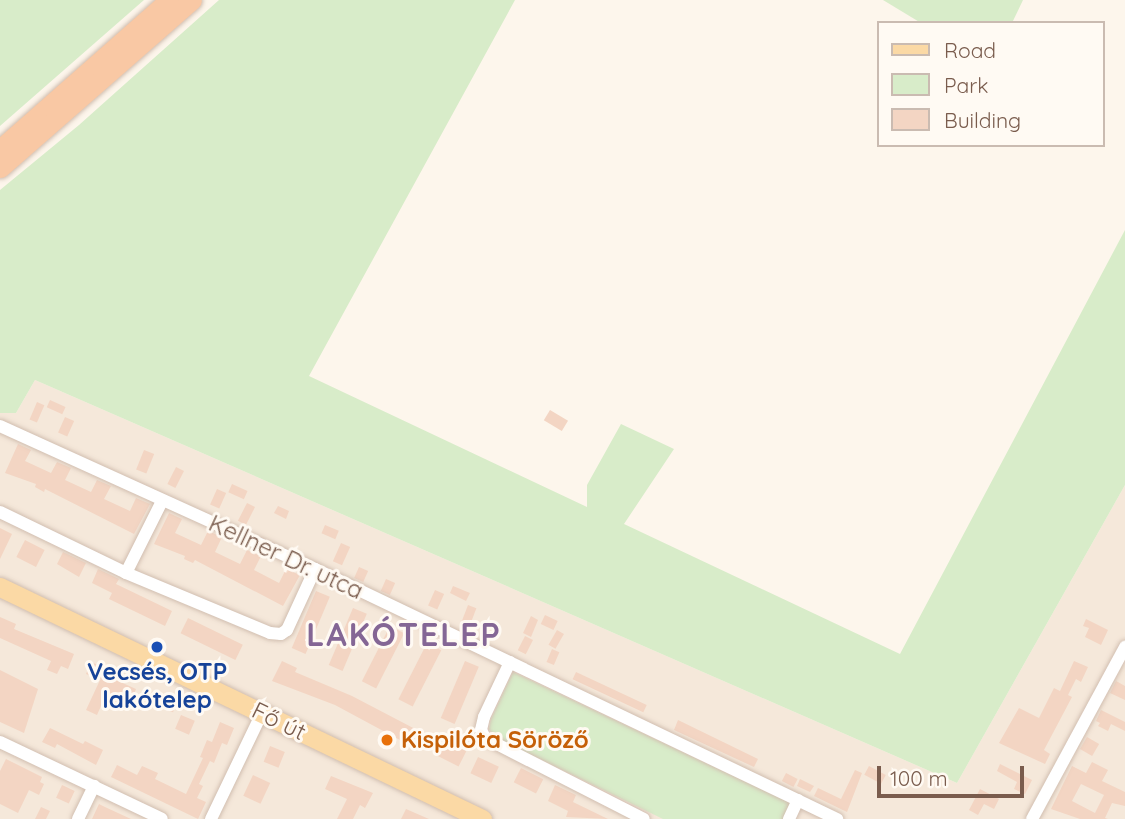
<!DOCTYPE html>
<meta charset="utf-8">
<style>
body{margin:0}
#map{position:relative;width:1125px;height:819px;overflow:hidden;background:#fdf6ec;font-family:Quicksand,sans-serif}
div>[style]{position:absolute}
[style*='--x']{left:calc(var(--x)*1px);top:calc(var(--y)*1px);width:calc(var(--w)*1px);rotate:calc(var(--a)*1deg)}
.residential>*{inset:0;background:#f5e8da}
.green>*{inset:0;background:#d8ecc9}
.building>*{inset:0;background:#f3d5c3;transform-origin:0 0}
.roads{filter:drop-shadow(0 0 2px #d1beb0) drop-shadow(0 0 2px #d1beb0)}
.minor>*{height:12px;margin:-6px;padding:0 6px;transform-origin:6px;border-radius:6px;background:#fff}
.primary>*{height:19px;margin:-9.5px;padding:0 9.5px;transform-origin:9.5px;border-radius:9.5px;background:#fbd9a5}
.trunk>*{height:19px;margin:-9.5px;padding:0 9.5px;transform-origin:9.5px;border-radius:9.5px;background:#f9c8a4}
.dots>*{width:19px;height:19px;translate:-50% -50%;box-sizing:border-box;border:4px solid #fffaf3;border-radius:50%}
span{translate:-50% -50%;white-space:nowrap;text-align:center;line-height:1.15;-webkit-text-stroke:6px #fffaf3;paint-order:stroke}
.street-label{font-size:24px;color:#7a5c4d}
.transit-label{font-size:24px;color:#164399;font-weight:700}
.food-label{font-size:24px;color:#c56008;font-weight:700}
.left{translate:0 -50%;text-align:left}
.district-label{font-size:32px;color:#846695;font-weight:700;letter-spacing:2px}
.legend{position:absolute;left:877px;top:21px;width:228px;height:126px;box-sizing:border-box;background:#fffaf3;border:2px solid #cabbb1;margin:0;padding:9px 12px;list-style:none;font-size:21px;color:#7a5c4d}
.legend li{display:flex;align-items:center;gap:14px;height:35px}
.legend b{width:35px;border:2px solid #cabbb1}
.scale{position:absolute;left:877px;top:766px;width:147px;height:32px;box-sizing:border-box;border:4px solid #7a5c4d;border-top:0;padding-left:9px;font-size:21px;line-height:24px;white-space:nowrap;color:#7a5c4d;-webkit-text-stroke:5px #fffaf3;paint-order:stroke}
</style>
<div id="map">
<div class="residential">
<i style="clip-path:polygon(35px 380px,957px 783px,1125px 485px,1125px 819px,0 819px,0 413px,16px 413px)"></i>
</div>
<div class="green">
<i style="clip-path:polygon(0 0,144px 0,0 126px)"></i>
<i style="clip-path:polygon(219px 0,515px 0,309px 376px,587px 507px,587px 485px,621px 424px,674px 449px,624px 524px,900px 654px,1125px 230px,1125px 485px,957px 783px,35px 380px,16px 413px,0 413px,0 190px,79px 125px)"></i>
<i style="clip-path:polygon(883px 0,1023px 0,1012px 23px,921px 23px)"></i>
<i style="clip-path:polygon(513px 672px,792px 804px,785px 819px,663px 819px,495px 737px,489px 729px,491px 719px)"></i>
</div>
<div class="building">
<i style="left:50px;top:400px;width:17px;height:8px;rotate:24deg"></i>
<i style="left:37px;top:402px;width:8px;height:19px;rotate:23deg"></i>
<i style="left:550px;top:410px;width:21px;height:12px;rotate:31deg"></i>
<i style="left:65px;top:417px;width:10px;height:17px;rotate:24deg"></i>
<i style="clip-path:polygon(18px 444px,31px 450px,25px 461px,51px 473px,57px 462px,71px 468px,65px 480px,91px 492px,97px 480px,111px 486px,104px 499px,130px 511px,136px 498px,150px 504px,134px 534px,45px 489px,44px 492px,35px 487px,36px 484px,5px 473px)"></i>
<i style="left:144px;top:450px;width:11px;height:21px;rotate:22deg"></i>
<i style="left:176px;top:467px;width:9px;height:19px;rotate:27deg"></i>
<i style="left:232px;top:484px;width:17px;height:9px;rotate:24deg"></i>
<i style="left:217px;top:489px;width:10px;height:17px;rotate:24deg"></i>
<i style="left:247px;top:503px;width:9px;height:20px;rotate:27deg"></i>
<i style="clip-path:polygon(278px 506px,289px 511px,286px 519px,274px 513px)"></i>
<i style="clip-path:polygon(169px 513px,182px 519px,175px 533px,201px 545px,208px 531px,222px 537px,215px 552px,240px 564px,247px 550px,261px 556px,254px 570px,279px 583px,286px 569px,300px 575px,283px 606px,195px 560px,193px 563px,184px 559px,185px 556px,154px 544px)"></i>
<i style="left:325px;top:525px;width:15px;height:9px;rotate:23deg"></i>
<i style="clip-path:polygon(0 528px,12px 534px,0 559px)"></i>
<i style="left:25px;top:540px;width:22px;height:19px;rotate:27deg"></i>
<i style="left:341px;top:543px;width:10px;height:20px;rotate:24deg"></i>
<i style="clip-path:polygon(63px 552px,86px 563px,79px 577px,57px 564px)"></i>
<i style="left:359px;top:567px;width:10px;height:12px;rotate:24deg"></i>
<i style="clip-path:polygon(98px 569px,119px 579px,116px 584px,172px 611px,165px 626px,109px 599px,112px 593px,92px 583px)"></i>
<i style="left:386px;top:579px;width:10px;height:13px;rotate:24deg"></i>
<i style="clip-path:polygon(453px 586px,470px 593px,466px 601px,450px 593px)"></i>
<i style="left:435px;top:590px;width:10px;height:17px;rotate:24deg"></i>
<i style="left:316px;top:591px;width:15px;height:62px;rotate:23deg"></i>
<i style="left:468px;top:605px;width:9px;height:19px;rotate:21deg"></i>
<i style="left:353px;top:608px;width:15px;height:62px;rotate:23deg"></i>
<i style="left:545px;top:615px;width:14px;height:10px;rotate:25deg"></i>
<i style="clip-path:polygon(531px 616px,538px 620px,531px 637px,523px 633px)"></i>
<i style="clip-path:polygon(0 617px,16px 624px,14px 629px,74px 654px,68px 669px,61px 666px,57px 674px,47px 670px,51px 661px,0 638px)"></i>
<i style="left:188px;top:618px;width:61px;height:17px;rotate:26deg"></i>
<i style="clip-path:polygon(1086px 619px,1108px 630px,1101px 645px,1085px 637px,1089px 628px,1083px 626px)"></i>
<i style="left:390px;top:626px;width:16px;height:62px;rotate:27deg"></i>
<i style="left:557px;top:630px;width:8px;height:17px;rotate:30deg"></i>
<i style="left:525px;top:636px;width:9px;height:16px;rotate:27deg"></i>
<i style="left:427px;top:643px;width:16px;height:63px;rotate:27deg"></i>
<i style="left:552px;top:649px;width:8px;height:14px;rotate:23deg"></i>
<i style="clip-path:polygon(282px 661px,297px 668px,295px 672px,352px 696px,419px 731px,413px 747px,335px 705px,272px 681px)"></i>
<i style="left:465px;top:661px;width:15px;height:62px;rotate:23deg"></i>
<i style="clip-path:polygon(1074px 661px,1088px 667px,1081px 682px,1076px 679px,1068px 695px,1072px 697px,1044px 750px,1050px 754px,1045px 764px,999px 743px,1019px 708px,1039px 718px,1054px 688px,1060px 691px)"></i>
<i style="clip-path:polygon(91px 662px,110px 670px,107px 676px,136px 689px,130px 704px,124px 701px,123px 705px,105px 697px,97px 715px,86px 710px,100px 680px,86px 674px)"></i>
<i style="clip-path:polygon(0 670px,38px 689px,24px 733px,0 722px)"></i>
<i style="left:576px;top:672px;width:78px;height:8px;rotate:25deg"></i>
<i style="clip-path:polygon(1116px 681px,1125px 686px,1125px 700px,1110px 693px)"></i>
<i style="left:158px;top:694px;width:21px;height:11px;rotate:23deg"></i>
<i style="clip-path:polygon(1101px 710px,1125px 722px,1125px 731px,1111px 724px,1108px 731px,1098px 726px,1100px 723px,1096px 721px)"></i>
<i style="left:181px;top:715px;width:15px;height:15px;rotate:23deg"></i>
<i style="clip-path:polygon(678px 720px,758px 759px,754px 767px,674px 730px)"></i>
<i style="clip-path:polygon(220px 722px,234px 728px,227px 745px,222px 743px,214px 763px,210px 761px,199px 784px,203px 786px,197px 798px,206px 802px,198px 819px,111px 777px,117px 765px,137px 775px,142px 766px,158px 773px,155px 779px,186px 794px,203px 758px,200px 757px,207px 740px,212px 742px)"></i>
<i style="clip-path:polygon(50px 728px,83px 744px,85px 741px,103px 750px,96px 765px,57px 744px,55px 748px,42px 742px)"></i>
<i style="left:1087px;top:737px;width:14px;height:14px;rotate:30deg"></i>
<i style="left:444px;top:740px;width:25px;height:17px;rotate:27deg"></i>
<i style="left:270px;top:746px;width:16px;height:17px;rotate:22deg"></i>
<i style="left:478px;top:757px;width:23px;height:18px;rotate:25deg"></i>
<i style="clip-path:polygon(6px 759px,42px 777px,40px 782px,44px 784px,39px 795px,29px 790px,18px 813px,0 804px,0 771px)"></i>
<i style="clip-path:polygon(evenodd,1092px 762px,1108px 770px,1102px 781px,1125px 792px,1125px 806px,1112px 803px,1105px 818px,1108px 819px,1080px 819px,1051px 809px,1072px 766px,1086px 773px,1092px 762px,1081px 784px,1104px 795px,1095px 813px,1072px 801px,1081px 784px)"></i>
<i style="clip-path:polygon(1000px 764px,1032px 780px,1025px 794px,1014px 789px,1017px 782px,997px 771px)"></i>
<i style="left:869px;top:766px;width:19px;height:10px;rotate:28deg"></i>
<i style="left:521px;top:768px;width:25px;height:16px;rotate:27deg"></i>
<i style="clip-path:polygon(855px 770px,862px 773px,847px 812px,814px 796px,818px 788px,841px 799px)"></i>
<i style="left:786px;top:773px;width:13px;height:9px;rotate:27deg"></i>
<i style="left:253px;top:775px;width:19px;height:23px;rotate:25deg"></i>
<i style="clip-path:polygon(331px 776px,373px 793px,365px 808px,360px 805px,353px 819px,337px 819px,347px 799px,325px 789px)"></i>
<i style="clip-path:polygon(800px 779px,814px 786px,810px 792px,797px 786px)"></i>
<i style="left:62px;top:785px;width:14px;height:14px;rotate:25deg"></i>
<i style="clip-path:polygon(555px 785px,576px 795px,573px 802px,608px 819px,566px 817px,568px 811px,548px 801px)"></i>
<i style="clip-path:polygon(980px 789px,999px 799px,994px 809px,984px 804px,978px 815px,969px 810px)"></i>
<i style="clip-path:polygon(99px 804px,105px 807px,131px 819px,92px 819px)"></i>
<i style="clip-path:polygon(41px 807px,50px 811px,46px 819px,35px 819px)"></i>
<i style="clip-path:polygon(406px 809px,429px 819px,401px 819px)"></i>
</div>
<div class="roads">
<div class="minor">
<i style="--x:0;--y:426;--w:346;--a:24.4"></i>
<i style="--x:315;--y:569;--w:579;--a:25.59"></i>
<i style="--x:0;--y:512;--w:140;--a:25.8"></i>
<i style="--x:126;--y:573;--w:156;--a:22.6"></i>
<i style="--x:270;--y:633;--w:11;--a:5"></i>
<i style="--x:281;--y:634;--w:7;--a:-34"></i>
<i style="--x:287;--y:630;--w:67;--a:-65.3"></i>
<i style="--x:126;--y:573;--w:80;--a:-63.4"></i>
<i style="--x:510;--y:662;--w:61;--a:115.3"></i>
<i style="--x:484;--y:717;--w:13;--a:103"></i>
<i style="--x:481;--y:730;--w:9;--a:63"></i>
<i style="--x:485;--y:738;--w:178;--a:27"></i>
<i style="--x:0;--y:742;--w:179;--a:25.4"></i>
<i style="--x:78;--y:819;--w:37;--a:-64"></i>
<i style="--x:211;--y:819;--w:118;--a:-64.3"></i>
<i style="--x:789;--y:819;--w:21;--a:-65"></i>
<i style="--x:1032;--y:819;--w:196;--a:-61.6"></i>
</div>
<div class="primary">
<i style="--x:0;--y:587;--w:535;--a:25.7"></i>
</div>
<div class="trunk">
<i style="--x:0;--y:149;--w:225;--a:-41.4"></i>
<i style="--x:0;--y:168;--w:255;--a:-41.2"></i>
</div>
</div>
<div class="dots">
<i style="left:157px;top:647px;background:#1a4fb4"></i>
<i style="left:387px;top:740px;background:#e8710a"></i>
</div>
<div class="street-label">
<span style="left:286px;top:557px;rotate:25deg">Kellner Dr. utca</span>
<span style="left:279px;top:721px;rotate:26deg">Fő út</span>
</div>
<div class="transit-label">
<span style="left:157px;top:686px">Vecsés, OTP<br>lakótelep</span>
</div>
<div class="food-label">
<span class="left" style="left:401px;top:740px">Kispilóta Söröző</span>
</div>
<div class="district-label">
<span style="left:404px;top:634px">LAKÓTELEP</span>
</div>
<ul class="legend">
<li><b style="height:9px;background:#fbd9a5"></b>Road</li>
<li><b style="height:19px;background:#d8ecc9"></b>Park</li>
<li><b style="height:19px;background:#f3d5c3"></b>Building</li>
</ul>
<div class="scale">100 m</div>
</div>
